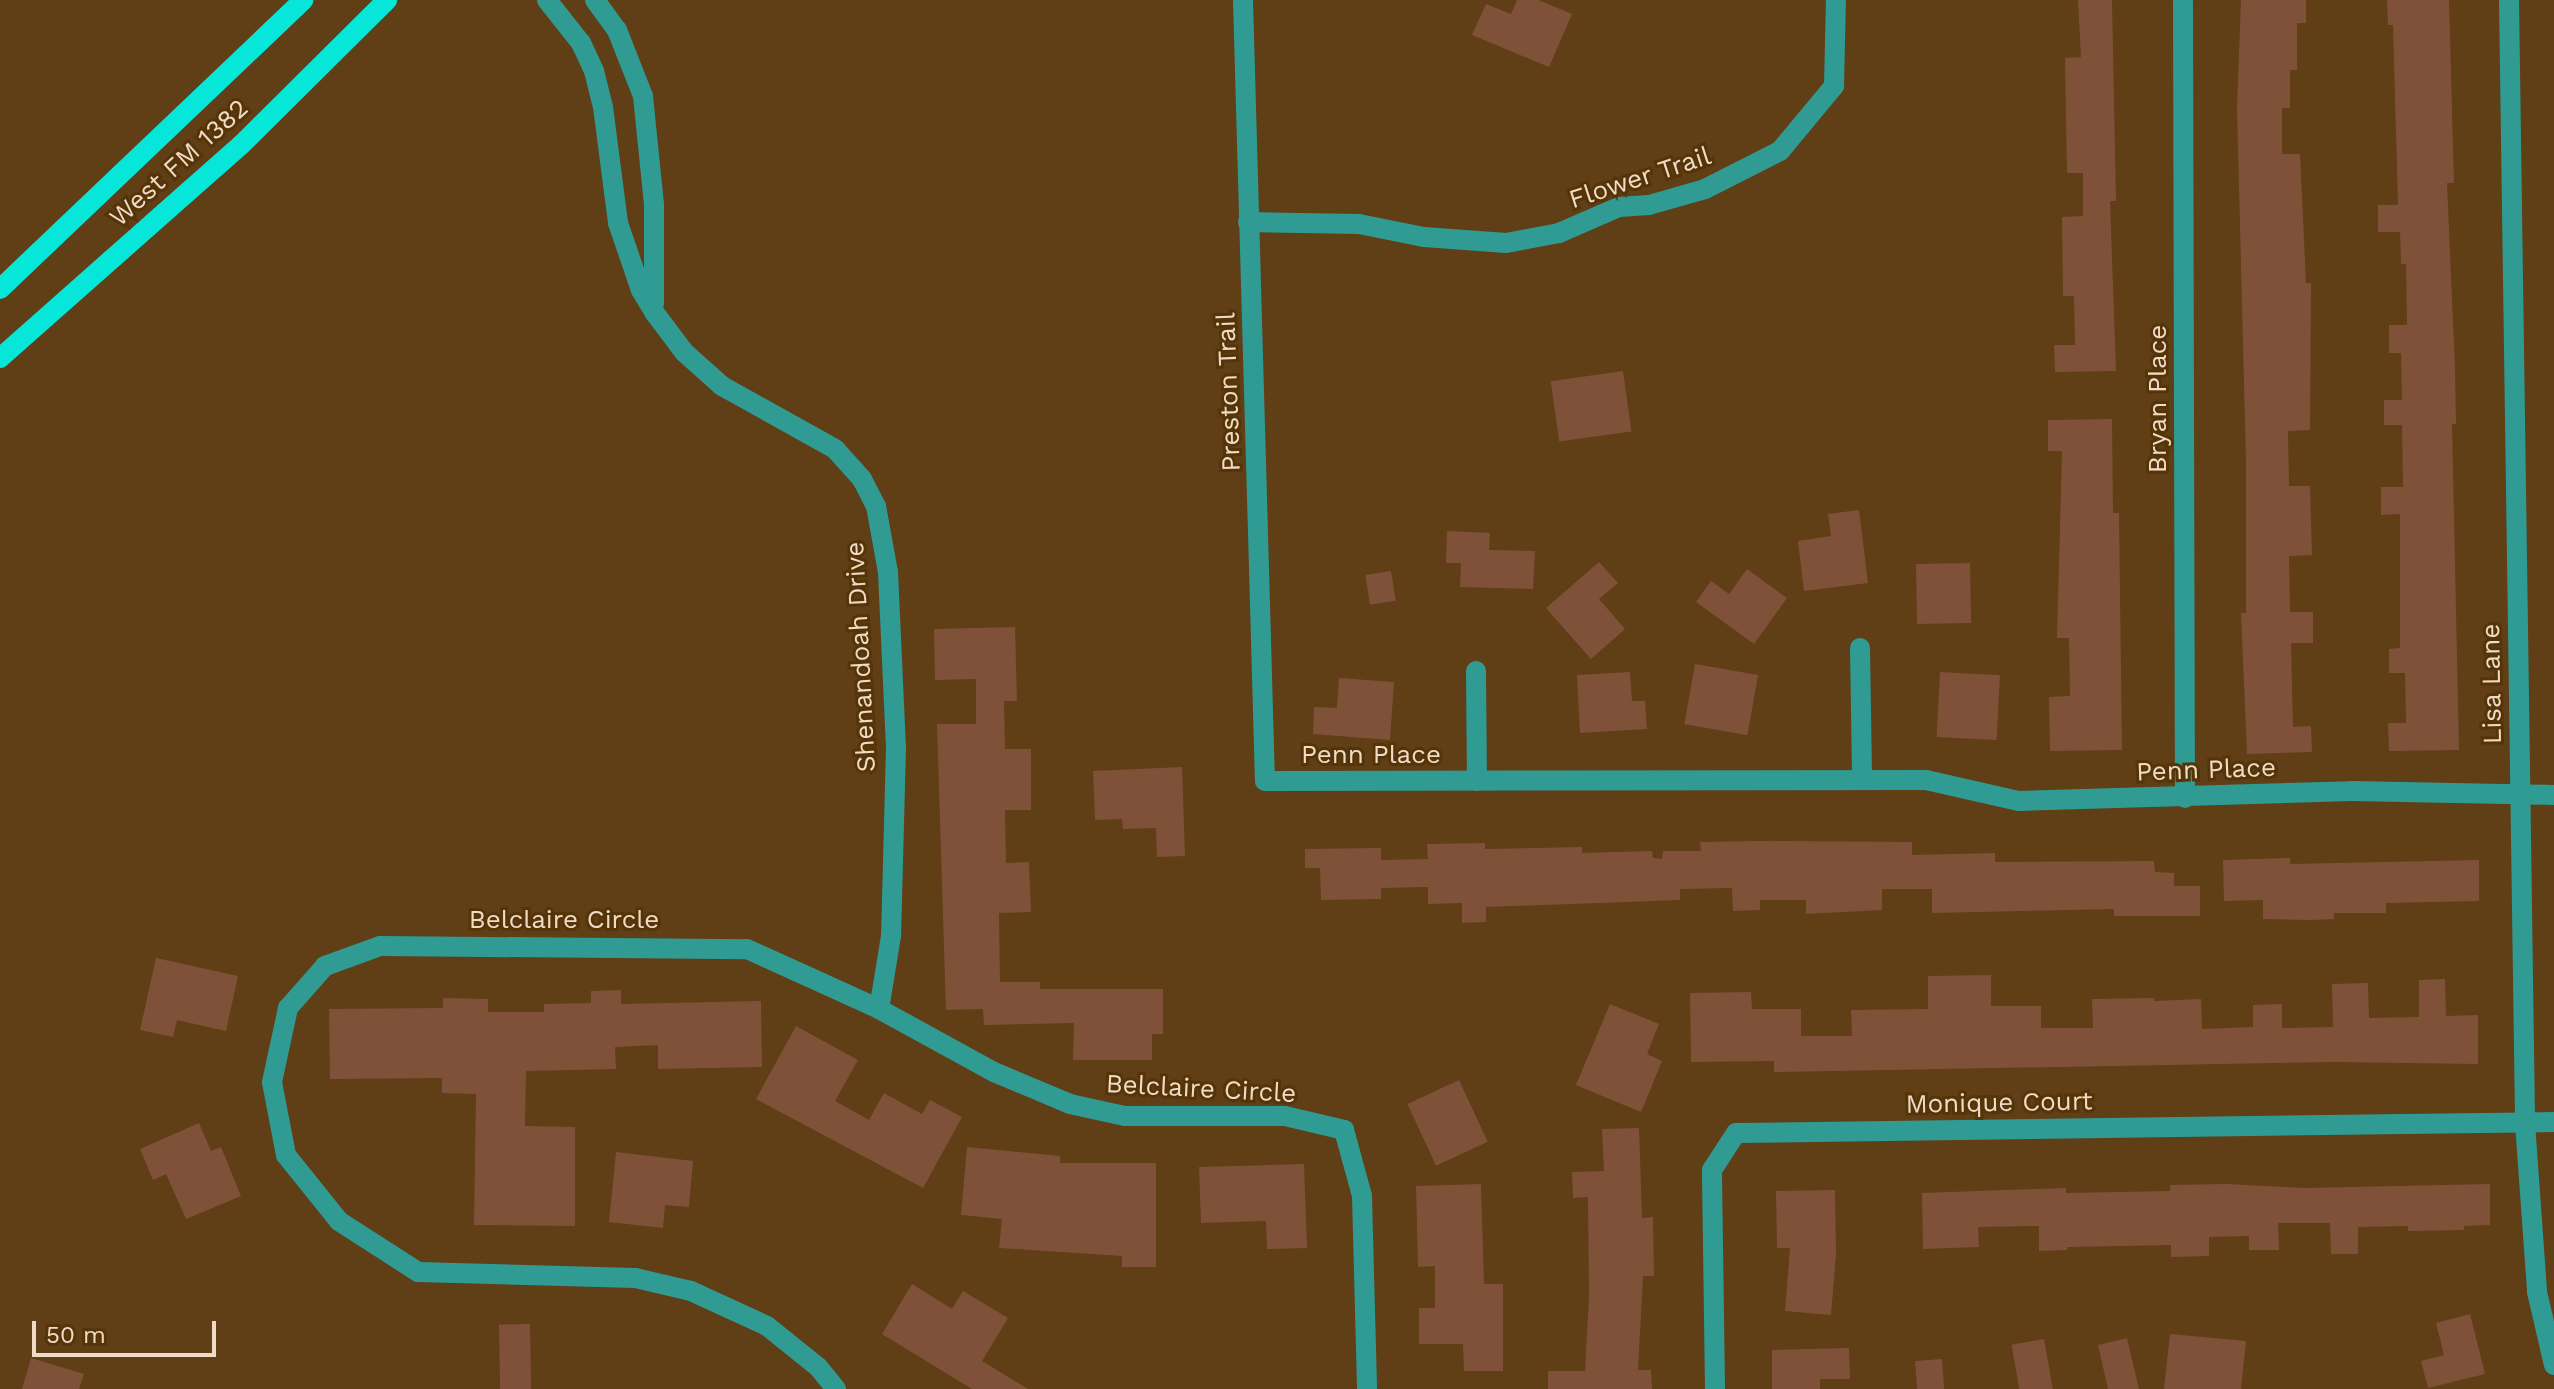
<!DOCTYPE html>
<style>
body{margin:0}
#map{position:relative;width:2554px;height:1389px;overflow:hidden;background:#603e16;font-family:"Work Sans",sans-serif}
div>[style]{position:absolute}
[style*='--x']{left:calc(var(--x)*1px);top:calc(var(--y)*1px);width:calc(var(--w)*1px);rotate:calc(var(--a)*1deg)}
.building>*{inset:0;background:#805139;transform-origin:0 0}
.minor>*{height:20px;margin:-10px;padding:0 10px;transform-origin:10px;border-radius:10px;background:#309b93}
.major>*{height:20px;margin:-10px;padding:0 10px;transform-origin:10px;border-radius:10px;background:#06e7d9}
span{translate:-50% -50%;white-space:nowrap;text-align:center;line-height:1.15;-webkit-text-stroke:6px #553408;paint-order:stroke}
.street-label{font-size:26px;color:#f0dbc6}
.scale{position:absolute;left:32px;top:1321px;width:184px;height:36px;box-sizing:border-box;border:4px solid #f0dbc6;border-top:0;padding-left:10px;font-size:24px;line-height:28px;white-space:nowrap;color:#f0dbc6;-webkit-text-stroke:6px #553408;paint-order:stroke}
</style>
<div id="map">
<div class="building">
<i style="clip-path:polygon(1517px 0,1538px 0,1572px 14px,1549px 67px,1472px 35px,1486px 4px,1511px 14px)"></i>
<i style="clip-path:polygon(2078px 0,2112px 0,2116px 201px,2110px 201px,2116px 371px,2055px 372px,2054px 345px,2075px 345px,2074px 296px,2063px 296px,2062px 217px,2083px 216px,2083px 173px,2067px 173px,2065px 58px,2081px 57px)"></i>
<i style="clip-path:polygon(2241px 0,2306px 0,2306px 23px,2297px 23px,2297px 70px,2290px 70px,2290px 108px,2282px 108px,2282px 154px,2300px 154px,2306px 283px,2311px 283px,2310px 430px,2288px 431px,2289px 486px,2310px 486px,2312px 555px,2289px 556px,2290px 612px,2313px 612px,2313px 643px,2291px 643px,2293px 727px,2311px 726px,2312px 752px,2247px 754px,2241px 613px,2246px 613px,2246px 461px,2237px 108px)"></i>
<i style="clip-path:polygon(2387px 0,2449px 0,2454px 183px,2447px 183px,2455px 368px,2456px 424px,2452px 424px,2459px 750px,2389px 751px,2388px 723px,2406px 723px,2405px 673px,2389px 673px,2389px 649px,2400px 648px,2400px 514px,2381px 515px,2381px 487px,2403px 487px,2402px 425px,2384px 425px,2384px 400px,2402px 400px,2401px 353px,2389px 353px,2389px 325px,2407px 325px,2406px 264px,2401px 264px,2400px 232px,2378px 232px,2378px 205px,2398px 205px,2393px 25px,2388px 25px)"></i>
<i style="left:1623px;top:371px;width:61px;height:73px;rotate:82deg"></i>
<i style="clip-path:polygon(2112px 419px,2113px 513px,2119px 513px,2122px 750px,2050px 751px,2049px 697px,2070px 696px,2069px 638px,2057px 638px,2062px 451px,2048px 451px,2048px 420px)"></i>
<i style="clip-path:polygon(1859px 510px,1868px 583px,1804px 591px,1798px 541px,1831px 536px,1828px 514px)"></i>
<i style="clip-path:polygon(1447px 531px,1490px 533px,1489px 550px,1535px 551px,1533px 589px,1460px 587px,1461px 563px,1446px 563px)"></i>
<i style="clip-path:polygon(1599px 562px,1618px 583px,1599px 599px,1625px 629px,1591px 659px,1546px 608px)"></i>
<i style="left:1970px;top:563px;width:60px;height:54px;rotate:89deg"></i>
<i style="clip-path:polygon(1747px 569px,1787px 598px,1754px 644px,1696px 602px,1711px 581px,1729px 594px)"></i>
<i style="left:1391px;top:571px;width:30px;height:26px;rotate:81deg"></i>
<i style="clip-path:polygon(1015px 627px,1017px 701px,1004px 701px,1005px 749px,1031px 749px,1031px 810px,1005px 810px,1006px 863px,1029px 862px,1031px 912px,999px 913px,1000px 982px,1040px 982px,1040px 989px,1163px 989px,1163px 1034px,1152px 1034px,1152px 1060px,1073px 1060px,1074px 1023px,984px 1025px,983px 1009px,946px 1010px,937px 724px,976px 724px,976px 679px,935px 680px,934px 629px)"></i>
<i style="left:1695px;top:664px;width:64px;height:61px;rotate:10deg"></i>
<i style="clip-path:polygon(1630px 672px,1632px 701px,1645px 701px,1647px 729px,1580px 733px,1577px 675px)"></i>
<i style="left:1940px;top:672px;width:60px;height:65px;rotate:3deg"></i>
<i style="clip-path:polygon(1339px 678px,1394px 682px,1390px 740px,1313px 734px,1314px 707px,1337px 708px)"></i>
<i style="clip-path:polygon(1182px 767px,1185px 856px,1157px 857px,1156px 828px,1123px 829px,1122px 819px,1095px 820px,1093px 771px)"></i>
<i style="clip-path:polygon(1759px 841px,1912px 842px,1912px 855px,1995px 853px,1995px 862px,2154px 861px,2155px 872px,2174px 873px,2174px 886px,2200px 886px,2200px 916px,2114px 916px,2114px 909px,1932px 913px,1932px 889px,1882px 889px,1882px 910px,1806px 914px,1806px 900px,1760px 900px,1760px 910px,1733px 911px,1732px 888px,1680px 889px,1680px 900px,1486px 907px,1486px 922px,1462px 923px,1462px 903px,1428px 904px,1428px 887px,1381px 888px,1381px 899px,1321px 900px,1320px 868px,1305px 868px,1305px 849px,1381px 848px,1381px 860px,1428px 859px,1427px 844px,1485px 843px,1485px 849px,1582px 847px,1582px 853px,1652px 851px,1653px 858px,1662px 859px,1663px 851px,1701px 851px,1700px 842px)"></i>
<i style="clip-path:polygon(2290px 858px,2290px 864px,2479px 860px,2479px 901px,2386px 903px,2386px 913px,2334px 913px,2334px 919px,2312px 920px,2263px 919px,2263px 900px,2224px 901px,2223px 860px)"></i>
<i style="clip-path:polygon(156px 958px,238px 976px,226px 1031px,177px 1020px,173px 1037px,140px 1030px)"></i>
<i style="clip-path:polygon(1991px 975px,1991px 1006px,2041px 1006px,2041px 1028px,2093px 1028px,2092px 999px,2154px 998px,2154px 1001px,2201px 999px,2202px 1029px,2253px 1027px,2253px 1005px,2282px 1004px,2282px 1028px,2333px 1027px,2332px 984px,2368px 983px,2369px 1018px,2419px 1017px,2419px 980px,2445px 979px,2446px 1016px,2478px 1015px,2478px 1064px,2334px 1062px,1774px 1072px,1774px 1061px,1691px 1062px,1690px 993px,1751px 992px,1752px 1009px,1801px 1009px,1801px 1036px,1852px 1036px,1851px 1010px,1928px 1009px,1928px 976px)"></i>
<i style="clip-path:polygon(621px 990px,621px 1004px,761px 1001px,762px 1067px,658px 1069px,658px 1045px,615px 1047px,616px 1069px,526px 1071px,525px 1126px,575px 1127px,575px 1226px,474px 1225px,476px 1094px,442px 1093px,442px 1078px,330px 1079px,329px 1009px,443px 1008px,443px 998px,488px 999px,488px 1012px,544px 1012px,544px 1004px,591px 1003px,591px 991px)"></i>
<i style="clip-path:polygon(1610px 1004px,1659px 1024px,1647px 1054px,1662px 1061px,1641px 1112px,1576px 1085px)"></i>
<i style="clip-path:polygon(796px 1026px,858px 1060px,835px 1101px,869px 1120px,884px 1093px,922px 1114px,930px 1100px,962px 1117px,923px 1188px,756px 1099px)"></i>
<i style="left:1459px;top:1080px;width:68px;height:57px;rotate:65deg"></i>
<i style="clip-path:polygon(199px 1123px,211px 1151px,221px 1147px,241px 1196px,186px 1219px,166px 1174px,153px 1180px,140px 1149px)"></i>
<i style="clip-path:polygon(1639px 1128px,1642px 1218px,1653px 1217px,1654px 1276px,1643px 1276px,1638px 1370px,1651px 1370px,1652px 1389px,1548px 1389px,1548px 1371px,1585px 1371px,1589px 1296px,1588px 1197px,1573px 1198px,1572px 1172px,1604px 1171px,1602px 1129px)"></i>
<i style="clip-path:polygon(967px 1147px,1060px 1156px,1060px 1163px,1156px 1163px,1156px 1267px,1122px 1267px,1122px 1256px,999px 1248px,1002px 1219px,961px 1215px)"></i>
<i style="clip-path:polygon(616px 1152px,693px 1161px,689px 1207px,665px 1205px,663px 1228px,609px 1222px)"></i>
<i style="clip-path:polygon(1304px 1164px,1307px 1248px,1267px 1249px,1266px 1221px,1201px 1223px,1199px 1167px)"></i>
<i style="clip-path:polygon(1481px 1184px,1484px 1284px,1503px 1284px,1503px 1371px,1464px 1371px,1463px 1344px,1419px 1344px,1419px 1308px,1435px 1308px,1435px 1266px,1418px 1267px,1416px 1186px)"></i>
<i style="clip-path:polygon(2227px 1184px,2305px 1188px,2490px 1184px,2490px 1225px,2464px 1226px,2464px 1230px,2408px 1231px,2408px 1226px,2358px 1227px,2358px 1254px,2331px 1254px,2330px 1223px,2278px 1223px,2279px 1250px,2249px 1250px,2249px 1236px,2209px 1237px,2209px 1256px,2171px 1257px,2171px 1245px,2067px 1247px,2067px 1250px,2039px 1251px,2039px 1226px,1978px 1227px,1979px 1247px,1923px 1249px,1922px 1193px,2066px 1188px,2066px 1193px,2170px 1191px,2170px 1185px)"></i>
<i style="clip-path:polygon(1835px 1190px,1836px 1254px,1831px 1315px,1785px 1311px,1790px 1248px,1777px 1248px,1776px 1191px)"></i>
<i style="clip-path:polygon(912px 1284px,952px 1309px,963px 1291px,1008px 1318px,982px 1361px,1028px 1389px,972px 1389px,882px 1334px)"></i>
<i style="clip-path:polygon(2470px 1314px,2485px 1374px,2428px 1388px,2421px 1361px,2444px 1355px,2436px 1323px)"></i>
<i style="left:530px;top:1324px;width:65px;height:31px;rotate:89deg"></i>
<i style="clip-path:polygon(2170px 1334px,2246px 1341px,2241px 1389px,2164px 1389px)"></i>
<i style="clip-path:polygon(2127px 1338px,2139px 1389px,2108px 1389px,2098px 1345px)"></i>
<i style="left:2044px;top:1339px;width:51px;height:33px;rotate:80deg"></i>
<i style="clip-path:polygon(1849px 1348px,1850px 1379px,1820px 1379px,1820px 1389px,1772px 1389px,1772px 1350px)"></i>
<i style="clip-path:polygon(31px 1358px,84px 1374px,79px 1389px,22px 1389px)"></i>
<i style="left:1942px;top:1359px;width:30px;height:27px;rotate:86deg"></i>
</div>
<div class="minor">
<i style="--x:547;--y:0;--w:55;--a:51.7"></i>
<i style="--x:581;--y:43;--w:31;--a:65"></i>
<i style="--x:594;--y:71;--w:37;--a:76"></i>
<i style="--x:603;--y:107;--w:117;--a:82.6"></i>
<i style="--x:618;--y:223;--w:71;--a:71.1"></i>
<i style="--x:641;--y:290;--w:26;--a:59"></i>
<i style="--x:654;--y:312;--w:50;--a:53.1"></i>
<i style="--x:684;--y:352;--w:51;--a:41.8"></i>
<i style="--x:722;--y:386;--w:129;--a:29.1"></i>
<i style="--x:835;--y:449;--w:40;--a:48"></i>
<i style="--x:862;--y:479;--w:30;--a:63"></i>
<i style="--x:876;--y:506;--w:67;--a:79.7"></i>
<i style="--x:888;--y:572;--w:175;--a:87.4"></i>
<i style="--x:896;--y:747;--w:189;--a:91.5"></i>
<i style="--x:891;--y:936;--w:74;--a:99.3"></i>
<i style="--x:595;--y:0;--w:37;--a:54"></i>
<i style="--x:617;--y:30;--w:71;--a:68.5"></i>
<i style="--x:643;--y:96;--w:110;--a:84.2"></i>
<i style="--x:654;--y:205;--w:99;--a:90"></i>
<i style="--x:1243;--y:0;--w:781;--a:88.39"></i>
<i style="--x:1265;--y:781;--w:661;--a:-0.09"></i>
<i style="--x:1926;--y:780;--w:95;--a:12.7"></i>
<i style="--x:2019;--y:801;--w:333;--a:-1.7"></i>
<i style="--x:2352;--y:791;--w:202;--a:1.1"></i>
<i style="--x:2183;--y:0;--w:798;--a:89.86"></i>
<i style="--x:2509;--y:0;--w:1123;--a:89.18"></i>
<i style="--x:2525;--y:1123;--w:169;--a:85.9"></i>
<i style="--x:2537;--y:1292;--w:75;--a:76.9"></i>
<i style="--x:1248;--y:222;--w:111;--a:1"></i>
<i style="--x:1359;--y:224;--w:66;--a:11.3"></i>
<i style="--x:1424;--y:237;--w:82;--a:4.2"></i>
<i style="--x:1506;--y:243;--w:54;--a:-10.7"></i>
<i style="--x:1559;--y:233;--w:65;--a:-23.4"></i>
<i style="--x:1619;--y:207;--w:30;--a:-4"></i>
<i style="--x:1649;--y:205;--w:58;--a:-15.9"></i>
<i style="--x:1705;--y:189;--w:84;--a:-26.9"></i>
<i style="--x:1780;--y:151;--w:85;--a:-50.3"></i>
<i style="--x:1834;--y:86;--w:86;--a:-88.7"></i>
<i style="--x:1860;--y:648;--w:131;--a:89.1"></i>
<i style="--x:1476;--y:671;--w:110;--a:89.5"></i>
<i style="--x:836;--y:1389;--w:28;--a:-129"></i>
<i style="--x:818;--y:1367;--w:65;--a:-141.2"></i>
<i style="--x:767;--y:1326;--w:84;--a:-155.3"></i>
<i style="--x:691;--y:1291;--w:57;--a:-166.9"></i>
<i style="--x:635;--y:1278;--w:217;--a:-178.4"></i>
<i style="--x:418;--y:1272;--w:94;--a:-147.2"></i>
<i style="--x:339;--y:1221;--w:85;--a:-128.8"></i>
<i style="--x:286;--y:1155;--w:74;--a:-100.9"></i>
<i style="--x:272;--y:1082;--w:76;--a:-77.8"></i>
<i style="--x:288;--y:1008;--w:56;--a:-48.6"></i>
<i style="--x:325;--y:966;--w:59;--a:-20"></i>
<i style="--x:380;--y:946;--w:367;--a:0.5"></i>
<i style="--x:747;--y:949;--w:145;--a:24.4"></i>
<i style="--x:879;--y:1009;--w:131;--a:28.7"></i>
<i style="--x:994;--y:1072;--w:82;--a:22.8"></i>
<i style="--x:1070;--y:1104;--w:56;--a:12.3"></i>
<i style="--x:1125;--y:1116;--w:160;--a:0"></i>
<i style="--x:1285;--y:1116;--w:61;--a:13.3"></i>
<i style="--x:1344;--y:1130;--w:68;--a:74.7"></i>
<i style="--x:1362;--y:1196;--w:193;--a:88.5"></i>
<i style="--x:1715;--y:1389;--w:219;--a:-90.8"></i>
<i style="--x:1712;--y:1170;--w:44;--a:-57"></i>
<i style="--x:1736;--y:1133;--w:818;--a:-0.77"></i>
</div>
<div class="major">
<i style="--x:0;--y:289;--w:419;--a:-43.6"></i>
<i style="--x:0;--y:358;--w:322;--a:-41.5"></i>
<i style="--x:241;--y:145;--w:206;--a:-44.8"></i>
</div>
<div class="street-label">
<span style="left:179px;top:163px;rotate:-42deg">West FM 1382</span>
<span style="left:1640px;top:178px;rotate:-18deg">Flower Trail</span>
<span style="left:1229px;top:392px;rotate:-92deg">Preston Trail</span>
<span style="left:2158px;top:399px;rotate:-90deg">Bryan Place</span>
<span style="left:861px;top:657px;rotate:-93deg">Shenandoah Drive</span>
<span style="left:2492px;top:684px;rotate:-91deg">Lisa Lane</span>
<span style="left:1371px;top:755px">Penn Place</span>
<span style="left:2206px;top:770px;rotate:-2deg">Penn Place</span>
<span style="left:564px;top:920px">Belclaire Circle</span>
<span style="left:1201px;top:1089px;rotate:3deg">Belclaire Circle</span>
<span style="left:1999px;top:1103px;rotate:-1deg">Monique Court</span>
</div>
<div class="scale">50 m</div>
</div>
